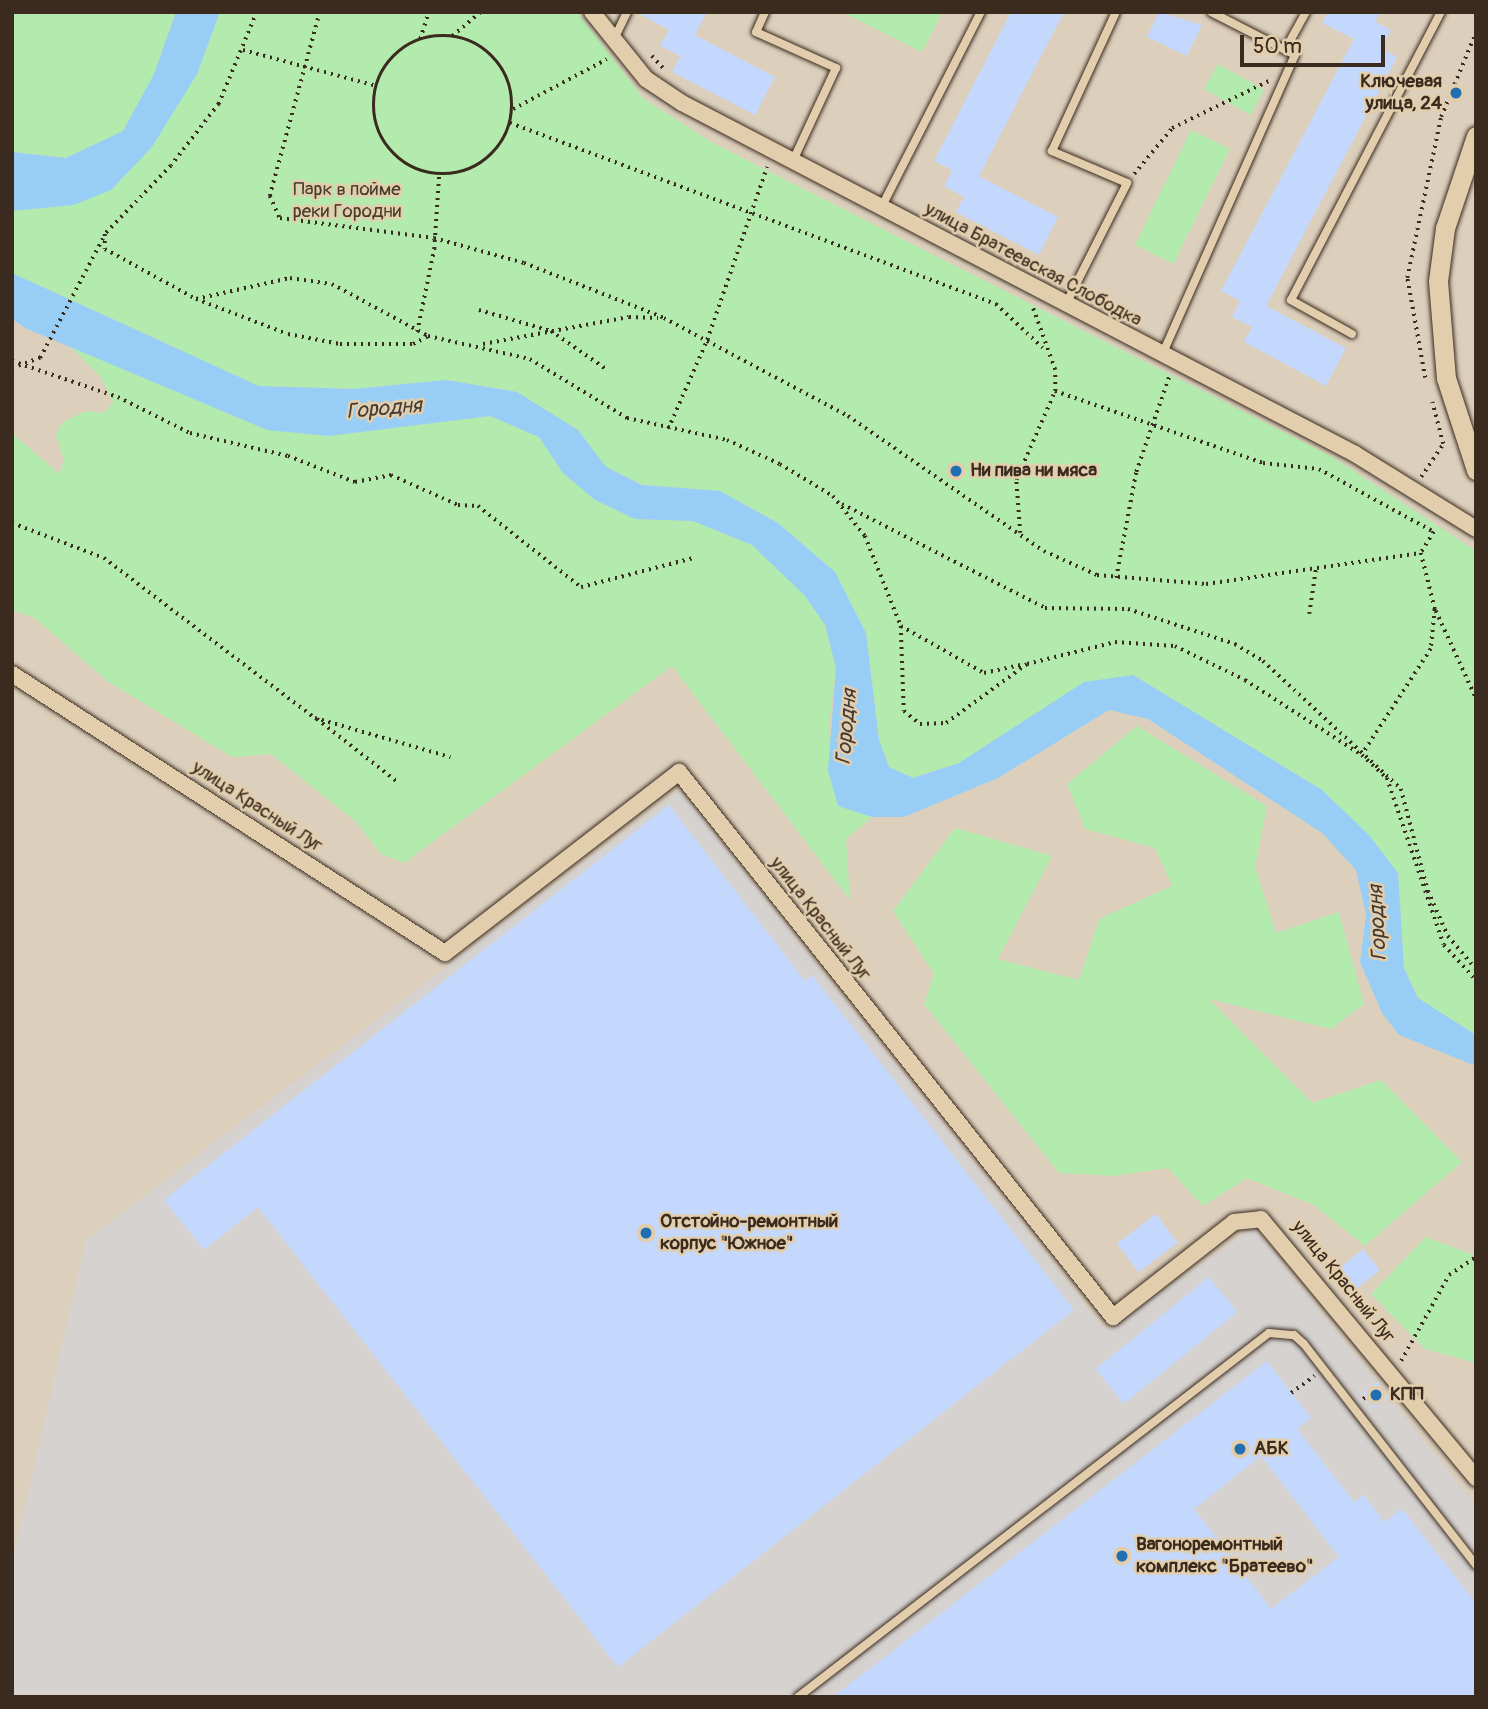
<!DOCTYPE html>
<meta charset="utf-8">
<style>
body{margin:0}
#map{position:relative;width:1488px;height:1709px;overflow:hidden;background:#dcd0bd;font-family:Pangolin,sans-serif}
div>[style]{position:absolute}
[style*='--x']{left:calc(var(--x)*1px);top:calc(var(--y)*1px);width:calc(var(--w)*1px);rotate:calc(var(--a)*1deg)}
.built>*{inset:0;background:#d5d2d0}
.green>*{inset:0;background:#b3ebae;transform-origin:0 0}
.water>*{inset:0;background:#98cef6}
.building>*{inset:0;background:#c4d7fc;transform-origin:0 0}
.path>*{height:3.5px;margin-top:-1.75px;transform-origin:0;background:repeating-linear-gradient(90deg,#3b2a1e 0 2px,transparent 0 7px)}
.path>.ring{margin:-1.75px;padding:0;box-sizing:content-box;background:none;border:3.5px solid #3b2a1e;border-radius:50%}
.roads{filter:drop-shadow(0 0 2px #3b2a1e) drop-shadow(0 0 2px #3b2a1e)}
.service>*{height:8px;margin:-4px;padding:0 4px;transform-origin:4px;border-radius:4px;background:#e2cead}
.minor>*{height:16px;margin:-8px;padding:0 8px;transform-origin:8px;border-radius:8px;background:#e2cead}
.tertiary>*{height:19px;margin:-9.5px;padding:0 9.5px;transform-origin:9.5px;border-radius:9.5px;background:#e2cead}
.dots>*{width:19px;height:19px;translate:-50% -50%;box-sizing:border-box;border:4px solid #e2cead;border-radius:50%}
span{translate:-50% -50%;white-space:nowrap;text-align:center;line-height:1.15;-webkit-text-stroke:5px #e2cead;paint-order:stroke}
.poi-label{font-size:19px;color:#3b2a1e;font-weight:700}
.right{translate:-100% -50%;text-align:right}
.left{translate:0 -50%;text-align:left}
.park-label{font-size:19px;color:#473d2c}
.street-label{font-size:19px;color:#3b2a1e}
.water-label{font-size:21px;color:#443a34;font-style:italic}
.frame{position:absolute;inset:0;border:14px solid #3b2a1e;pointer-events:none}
.scale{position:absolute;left:1240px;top:35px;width:145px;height:32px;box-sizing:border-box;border:4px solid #3b2a1e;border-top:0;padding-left:9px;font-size:21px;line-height:24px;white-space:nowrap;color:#3b2a1e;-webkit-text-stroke:5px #e2cead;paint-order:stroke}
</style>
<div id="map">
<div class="built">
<i style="clip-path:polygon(679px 790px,1106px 1330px,1254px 1227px,1476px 1506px,1476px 1697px,12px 1697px,12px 1563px,86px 1240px)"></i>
</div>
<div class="green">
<i style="clip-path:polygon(12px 12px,176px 12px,154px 74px,123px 131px,66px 158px,12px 152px)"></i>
<i style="clip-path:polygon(220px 12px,577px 12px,644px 99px,713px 143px,1331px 456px,1476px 551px,1476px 1035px,1418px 998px,1404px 968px,1398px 873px,1322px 790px,1133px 675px,959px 763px,913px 778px,889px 767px,879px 740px,866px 633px,835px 572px,778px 523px,720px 491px,642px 485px,605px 467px,578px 430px,517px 392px,446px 380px,354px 389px,259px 386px,12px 273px,12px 211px,25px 208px,197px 74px)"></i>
<i style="clip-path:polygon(842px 12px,935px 12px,941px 15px,922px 52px)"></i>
<i style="left:1218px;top:64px;width:53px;height:29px;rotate:29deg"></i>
<i style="left:1191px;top:130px;width:43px;height:128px;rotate:26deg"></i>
<i style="clip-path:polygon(68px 345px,163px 384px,416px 424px,490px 416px,539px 437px,563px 473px,635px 519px,693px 521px,752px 545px,805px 596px,825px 625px,836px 668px,829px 725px,838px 806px,872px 817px,846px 839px,850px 900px,672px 666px,404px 863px,381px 854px,355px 821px,271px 754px,232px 757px,107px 681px,35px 618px,12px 610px,12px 433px,59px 474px,64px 461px,56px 434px,63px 422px,86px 411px,103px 413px,113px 402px,100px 376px)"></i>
<i style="clip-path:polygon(1137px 726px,1267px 806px,1255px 867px,1276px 933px,1339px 912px,1364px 1004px,1331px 1029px,1209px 999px,1312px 1103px,1381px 1080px,1462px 1162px,1365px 1246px,1314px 1205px,1247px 1178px,1203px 1206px,1168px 1168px,1114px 1176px,1059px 1173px,924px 1004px,934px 974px,893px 911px,955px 828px,1052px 856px,998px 959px,1079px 980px,1099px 919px,1172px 886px,1155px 848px,1085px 829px,1067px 784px)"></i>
<i style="clip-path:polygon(1426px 1237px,1476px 1256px,1476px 1363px,1425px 1349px,1371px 1294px)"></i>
</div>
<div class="water">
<i style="clip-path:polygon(176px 12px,220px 12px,197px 74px,152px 147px,111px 190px,74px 205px,12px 211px,12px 152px,66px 158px,123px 131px,154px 74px)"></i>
<i style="clip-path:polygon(12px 273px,259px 386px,354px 389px,446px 380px,517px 392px,578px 430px,606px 467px,642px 485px,720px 491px,778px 523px,835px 572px,866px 633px,879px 740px,889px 767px,913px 778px,959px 763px,1084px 682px,1133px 675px,1322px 790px,1369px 835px,1398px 873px,1404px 968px,1418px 998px,1476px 1035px,1476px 1066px,1399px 1035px,1382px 1013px,1360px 962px,1366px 915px,1356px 870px,1322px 833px,1148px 719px,1109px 710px,998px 778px,904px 817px,872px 817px,838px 806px,828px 770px,836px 668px,825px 625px,805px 596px,752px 545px,693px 521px,635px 519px,595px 500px,563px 473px,539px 437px,490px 416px,329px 436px,267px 430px,25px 328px,12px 319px)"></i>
</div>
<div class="building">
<i style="clip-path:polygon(636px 12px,707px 12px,695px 35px,775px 77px,755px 115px,672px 72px,680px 56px,660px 46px,669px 30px)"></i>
<i style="clip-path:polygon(1011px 12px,1064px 12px,979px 176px,1058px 217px,1039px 255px,956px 212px,964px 197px,944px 186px,952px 170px,934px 161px)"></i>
<i style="clip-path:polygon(1159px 12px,1202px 25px,1187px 56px,1147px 37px)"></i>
<i style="clip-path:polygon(1328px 12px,1380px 12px,1375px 22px,1391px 30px,1381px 49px,1397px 57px,1266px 306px,1346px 348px,1326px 386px,1244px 342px,1252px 327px,1232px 317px,1240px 301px,1221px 291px,1354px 39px,1322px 23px)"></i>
<i style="clip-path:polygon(669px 805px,805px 981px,812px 975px,1074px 1310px,618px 1667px,258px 1207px,204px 1250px,164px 1200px)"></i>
<i style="left:1156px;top:1214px;width:36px;height:49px;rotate:53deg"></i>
<i style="left:1363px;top:1249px;width:27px;height:37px;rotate:51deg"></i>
<i style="left:1209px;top:1277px;width:45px;height:146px;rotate:51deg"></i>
<i style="clip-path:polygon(evenodd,1267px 1361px,1311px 1418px,1297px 1429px,1354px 1502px,1364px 1495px,1384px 1522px,1402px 1509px,1476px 1603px,1476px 1697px,833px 1697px,1267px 1361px,1261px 1456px,1339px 1557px,1271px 1609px,1194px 1509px,1261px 1456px)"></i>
<i style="left:1378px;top:1382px;width:19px;height:18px;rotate:55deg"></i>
</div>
<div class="path">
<i style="--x:257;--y:12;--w:100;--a:112.4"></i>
<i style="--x:219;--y:104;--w:78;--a:127.7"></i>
<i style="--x:171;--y:166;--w:95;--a:134.1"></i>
<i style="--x:105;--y:234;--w:15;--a:90"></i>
<i style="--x:105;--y:249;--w:104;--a:28.8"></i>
<i style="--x:196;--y:299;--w:98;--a:20.8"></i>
<i style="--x:288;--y:334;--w:53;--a:10.9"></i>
<i style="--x:340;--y:344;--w:73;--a:0"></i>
<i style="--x:413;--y:344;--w:17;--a:-28"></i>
<i style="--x:320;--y:12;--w:191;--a:105.2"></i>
<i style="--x:270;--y:196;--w:24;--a:66"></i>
<i style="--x:280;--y:218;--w:155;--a:7.4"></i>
<i style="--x:434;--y:238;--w:93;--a:15.5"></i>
<i style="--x:524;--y:263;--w:150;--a:21.4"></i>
<i style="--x:664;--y:318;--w:208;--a:28"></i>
<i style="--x:848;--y:416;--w:238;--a:34.6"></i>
<i style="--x:1044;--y:551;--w:58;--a:24.4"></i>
<i style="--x:1097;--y:575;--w:109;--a:4.7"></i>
<i style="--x:1206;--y:584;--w:217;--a:-8.2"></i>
<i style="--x:452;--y:36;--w:38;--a:-40"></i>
<i class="ring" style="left:374px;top:36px;width:134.5px;height:134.5px"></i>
<i style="--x:420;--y:39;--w:28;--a:-72"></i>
<i style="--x:243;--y:50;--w:138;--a:15.1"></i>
<i style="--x:652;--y:56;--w:16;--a:47"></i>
<i style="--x:513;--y:109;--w:106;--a:-28"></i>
<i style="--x:510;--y:123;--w:519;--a:20.43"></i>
<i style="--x:996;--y:304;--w:64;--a:43.1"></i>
<i style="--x:1134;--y:174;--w:60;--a:-50.4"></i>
<i style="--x:1172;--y:128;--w:108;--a:-25.9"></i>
<i style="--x:196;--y:299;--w:96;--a:-12.6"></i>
<i style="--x:290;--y:278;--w:42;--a:8.1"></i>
<i style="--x:332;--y:284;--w:109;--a:28.4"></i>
<i style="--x:428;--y:336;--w:105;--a:12.7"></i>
<i style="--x:530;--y:359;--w:114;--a:31.3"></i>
<i style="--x:627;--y:418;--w:102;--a:12.4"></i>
<i style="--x:727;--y:440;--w:58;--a:24.4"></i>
<i style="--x:780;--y:464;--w:62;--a:31.1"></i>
<i style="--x:833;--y:496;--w:51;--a:51.3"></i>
<i style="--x:865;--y:536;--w:97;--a:68.2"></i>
<i style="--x:901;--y:626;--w:85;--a:88"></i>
<i style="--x:904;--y:711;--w:21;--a:39"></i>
<i style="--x:920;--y:724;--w:26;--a:-2"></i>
<i style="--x:946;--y:723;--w:100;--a:-36.1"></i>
<i style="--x:1027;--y:664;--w:91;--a:-14"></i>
<i style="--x:1115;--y:642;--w:60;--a:3.8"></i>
<i style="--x:1175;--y:646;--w:78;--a:25.9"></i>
<i style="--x:1245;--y:680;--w:139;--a:32.7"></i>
<i style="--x:1362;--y:755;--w:34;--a:43"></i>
<i style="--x:1387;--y:778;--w:176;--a:71.2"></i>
<i style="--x:1444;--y:945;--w:47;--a:47.6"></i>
<i style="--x:479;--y:310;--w:75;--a:16.3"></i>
<i style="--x:551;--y:331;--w:67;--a:34.6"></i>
<i style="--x:417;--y:332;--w:85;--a:-78.4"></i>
<i style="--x:434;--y:249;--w:75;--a:-86.2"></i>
<i style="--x:483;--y:344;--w:148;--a:-10.5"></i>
<i style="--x:629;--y:317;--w:29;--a:2"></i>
<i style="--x:12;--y:361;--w:112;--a:18.8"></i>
<i style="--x:118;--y:397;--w:80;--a:26.6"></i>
<i style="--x:190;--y:433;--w:101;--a:13.2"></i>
<i style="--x:288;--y:456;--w:72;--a:21.2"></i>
<i style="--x:355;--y:482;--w:37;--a:-11"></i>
<i style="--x:391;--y:475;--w:73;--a:24.1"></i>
<i style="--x:458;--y:505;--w:20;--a:3"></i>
<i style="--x:478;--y:506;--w:131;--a:38.2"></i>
<i style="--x:581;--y:587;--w:116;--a:-14.5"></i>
<i style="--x:12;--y:368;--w:30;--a:-20"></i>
<i style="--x:40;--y:358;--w:138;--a:-62.3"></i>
<i style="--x:1425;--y:378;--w:102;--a:-100.2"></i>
<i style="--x:1407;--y:278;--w:165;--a:-78.1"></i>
<i style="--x:1441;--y:117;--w:92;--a:-67.6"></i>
<i style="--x:1055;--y:391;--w:220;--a:19.1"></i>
<i style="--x:1263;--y:463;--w:56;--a:6.1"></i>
<i style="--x:1319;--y:469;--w:131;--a:28.7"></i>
<i style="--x:1434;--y:532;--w:25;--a:122"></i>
<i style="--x:1421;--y:553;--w:58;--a:76"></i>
<i style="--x:1435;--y:609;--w:40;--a:95.7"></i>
<i style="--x:1431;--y:649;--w:126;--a:123.1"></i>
<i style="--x:668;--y:429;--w:97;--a:-66.3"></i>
<i style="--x:707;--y:340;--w:183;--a:-70.9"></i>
<i style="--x:1421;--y:477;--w:40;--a:-56"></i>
<i style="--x:1443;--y:444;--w:43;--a:-104.7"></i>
<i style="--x:842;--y:504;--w:228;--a:27.1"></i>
<i style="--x:1045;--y:608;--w:83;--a:0.7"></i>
<i style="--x:1128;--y:609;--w:113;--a:18.1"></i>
<i style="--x:1235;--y:644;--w:33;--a:31"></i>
<i style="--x:1263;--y:661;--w:188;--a:42.8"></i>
<i style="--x:1401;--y:789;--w:106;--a:75.2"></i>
<i style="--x:1428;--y:891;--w:49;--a:66"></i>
<i style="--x:1448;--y:936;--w:43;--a:49.7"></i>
<i style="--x:12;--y:523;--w:98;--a:20.8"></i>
<i style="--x:104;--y:558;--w:265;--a:37.2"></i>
<i style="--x:315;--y:718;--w:141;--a:16.1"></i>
<i style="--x:1020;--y:533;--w:53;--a:-94.3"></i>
<i style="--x:1016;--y:480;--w:97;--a:-66.3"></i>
<i style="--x:1055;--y:391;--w:21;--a:-90"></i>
<i style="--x:1055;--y:370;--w:68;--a:-109.8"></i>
<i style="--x:1116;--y:578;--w:108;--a:-79.3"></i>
<i style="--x:1136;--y:472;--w:104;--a:-70.9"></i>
<i style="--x:1436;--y:611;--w:96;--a:65.3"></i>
<i style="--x:1309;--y:614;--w:48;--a:-81.5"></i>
<i style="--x:901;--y:626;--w:95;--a:29.5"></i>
<i style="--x:984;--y:673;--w:42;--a:-12.4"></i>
<i style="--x:317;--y:719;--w:104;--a:38"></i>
<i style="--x:1401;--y:1361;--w:98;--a:-60.8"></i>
<i style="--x:1449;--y:1275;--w:32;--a:-34"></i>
<i style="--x:1291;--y:1393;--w:29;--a:-36"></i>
<i style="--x:1363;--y:1399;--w:19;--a:-39"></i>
</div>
<div class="roads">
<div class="service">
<i style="--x:765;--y:12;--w:22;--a:114"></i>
<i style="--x:756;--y:32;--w:88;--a:24.2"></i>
<i style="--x:836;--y:68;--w:105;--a:114.9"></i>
<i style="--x:613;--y:41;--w:32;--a:-64"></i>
<i style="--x:1285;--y:50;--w:43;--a:-61.1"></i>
<i style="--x:881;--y:208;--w:220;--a:-63"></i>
<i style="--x:1065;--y:306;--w:138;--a:-63.2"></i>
<i style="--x:1127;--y:183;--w:82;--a:-156.9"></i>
<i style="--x:1052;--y:151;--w:153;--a:-65.3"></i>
<i style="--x:1352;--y:334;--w:70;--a:-150.9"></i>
<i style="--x:1291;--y:300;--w:325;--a:-62.5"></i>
<i style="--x:1162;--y:355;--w:328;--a:-66.1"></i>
<i style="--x:1295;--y:55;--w:94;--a:-152.9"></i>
<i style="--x:798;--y:1697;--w:595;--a:-37.7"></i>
<i style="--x:1269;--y:1333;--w:25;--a:5"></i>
<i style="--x:1294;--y:1335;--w:13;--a:42"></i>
<i style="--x:1304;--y:1344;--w:280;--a:52.1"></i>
</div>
<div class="minor">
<i style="--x:592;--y:12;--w:86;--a:51.1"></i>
<i style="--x:646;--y:79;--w:43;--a:33.7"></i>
<i style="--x:682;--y:103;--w:759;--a:27.54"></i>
<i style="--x:1355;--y:454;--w:142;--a:31.8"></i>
<i style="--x:12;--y:674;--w:515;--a:32.8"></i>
<i style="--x:445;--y:953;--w:296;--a:-37.7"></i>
<i style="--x:679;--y:772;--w:697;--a:51.47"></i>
<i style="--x:1113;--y:1317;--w:154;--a:-38.1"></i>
<i style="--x:1234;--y:1222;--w:27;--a:-6"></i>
<i style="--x:1261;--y:1219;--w:337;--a:50.3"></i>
</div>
<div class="tertiary">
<i style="--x:1476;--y:136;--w:97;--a:108.6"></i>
<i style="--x:1445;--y:228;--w:53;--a:97.5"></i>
<i style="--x:1438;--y:281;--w:97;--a:85.3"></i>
<i style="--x:1446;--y:378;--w:97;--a:71.9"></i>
</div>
</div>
<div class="dots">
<i style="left:1456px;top:93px;background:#1f6fb2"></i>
<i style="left:956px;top:471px;background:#1f6fb2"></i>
<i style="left:646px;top:1233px;background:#1f6fb2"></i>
<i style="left:1376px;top:1395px;background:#1f6fb2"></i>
<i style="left:1240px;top:1449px;background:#1f6fb2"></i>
<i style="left:1122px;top:1556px;background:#1f6fb2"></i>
</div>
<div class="poi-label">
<span class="right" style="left:1442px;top:93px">Ключевая<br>улица, 24</span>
<span class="left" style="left:970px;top:471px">Ни пива ни мяса</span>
<span class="left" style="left:660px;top:1233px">Отстойно-ремонтный<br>корпус "Южное"</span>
<span class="left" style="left:1390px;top:1395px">КПП</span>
<span class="left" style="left:1254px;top:1449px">АБК</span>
<span class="left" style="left:1136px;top:1556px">Вагоноремонтный<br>комплекс "Братеево"</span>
</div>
<div class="park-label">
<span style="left:347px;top:201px">Парк в пойме<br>реки Городни</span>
</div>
<div class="street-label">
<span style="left:1033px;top:265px;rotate:28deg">улица Братеевская Слободка</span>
<span style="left:257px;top:807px;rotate:33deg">улица Красный Луг</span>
<span style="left:820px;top:919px;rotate:52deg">улица Красный Луг</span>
<span style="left:1343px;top:1282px;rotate:51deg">улица Красный Луг</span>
</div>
<div class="water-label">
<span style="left:384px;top:409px;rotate:-5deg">Городня</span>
<span style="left:847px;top:727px;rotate:-85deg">Городня</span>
<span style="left:1378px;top:923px;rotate:-93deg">Городня</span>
</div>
<div class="frame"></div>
<div class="scale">50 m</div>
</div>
